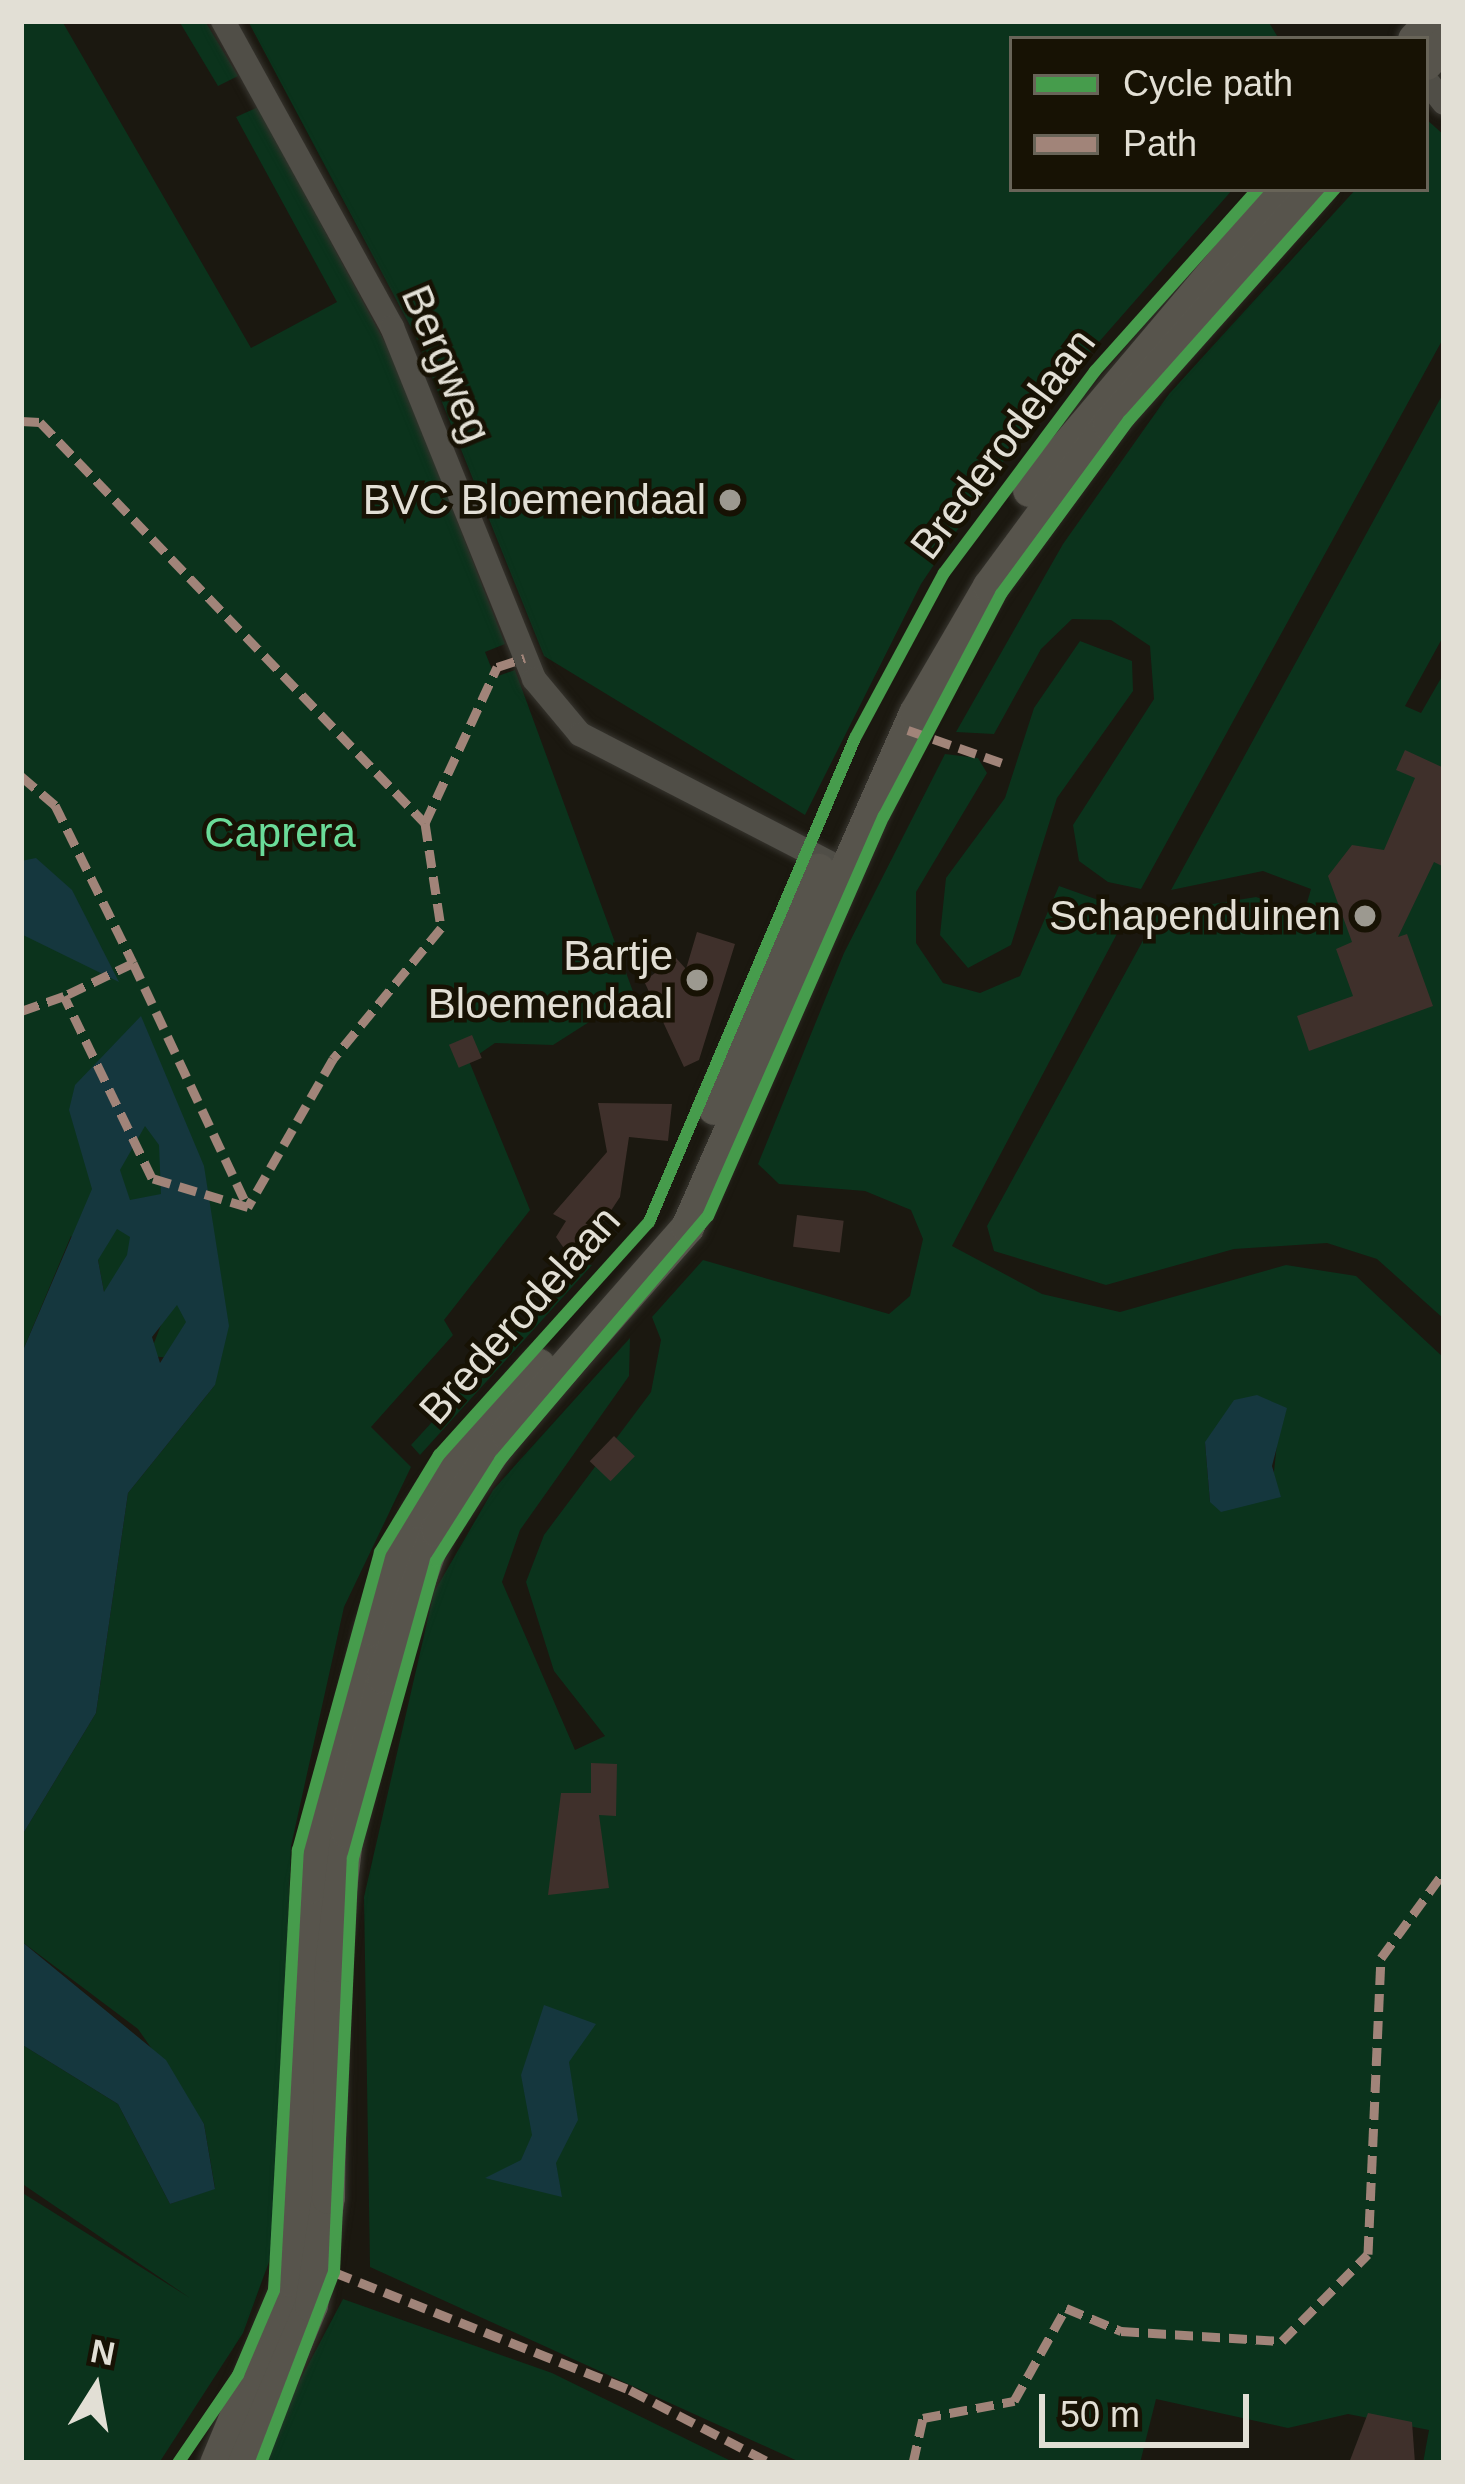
<!DOCTYPE html>
<style>
body{margin:0}
#map{position:relative;width:1465px;height:2484px;overflow:hidden;background:#1b1810;font-family:Helvetica,sans-serif}
div>[style]{position:absolute}
[style*='--x']{left:calc(var(--x)*1px);top:calc(var(--y)*1px);width:calc(var(--w)*1px);rotate:calc(var(--a)*1deg)}
.green>*{inset:0;background:#0b331c}
.water>*{inset:0;background:#15373e}
.building>*{inset:0;background:#3f302b;transform-origin:0 0}
.roads{filter:drop-shadow(0 0 3px #36342e) drop-shadow(0 0 3px #36342e)}
.street>*{height:24px;margin:-12px;padding:0 12px;transform-origin:12px;border-radius:12px;background:#504e47}
.secondary>*{height:33px;margin:-16.5px;padding:0 16.5px;transform-origin:16.5px;border-radius:16.5px;background:#57544c}
.quiet>*{height:9px;margin-top:-4.5px;transform-origin:0;background:repeating-linear-gradient(90deg,#a18479 0 18px,transparent 0 27px)}
.cycleway>*{height:12px;margin:-6px;padding:0 6px;transform-origin:6px;border-radius:6px;background:#469c4c}
.dots>*{width:33px;height:33px;translate:-50% -50%;box-sizing:border-box;border:6px solid #171204;border-radius:50%}
span{translate:-50% -50%;white-space:nowrap;text-align:center;line-height:1.15;-webkit-text-stroke:9px #171204;paint-order:stroke}
.street-label{font-size:42px;color:#e2dfd5}
.poi-label{font-size:42px;color:#e2dfd5}
.right{translate:-100% -50%;text-align:right}
.park-label{font-size:42px;color:#6adc99}
.frame{position:absolute;inset:0;border:24px solid #e2dfd5;pointer-events:none}
.legend{position:absolute;left:1009px;top:36px;width:420px;height:156px;box-sizing:border-box;background:#171204;border:3px solid #686458;margin:0;padding:15px 21px;list-style:none;font-size:36px;color:#e2dfd5}
.legend li{display:flex;align-items:center;gap:24px;height:60px}
.legend b{width:60px;border:3px solid #686458}
.north{position:absolute;left:36px;top:2328px;width:120px;height:120px;-webkit-text-stroke:9px #171204;paint-order:stroke;rotate:11deg;font-size:33px;font-weight:700;line-height:48px;text-align:center;color:#e2dfd5}
.north::after{content:'';display:block;margin:auto;width:42px;height:54px;background:#e2dfd5;clip-path:polygon(50% 0,100% 100%,50% 72%,0 100%)}
.scale{position:absolute;left:1039px;top:2394px;width:210px;height:54px;box-sizing:border-box;border:6px solid #e2dfd5;border-top:0;padding-left:15px;font-size:36px;line-height:42px;white-space:nowrap;color:#e2dfd5;-webkit-text-stroke:9px #171204;paint-order:stroke}
</style>
<div id="map">
<div class="green">
<i style="clip-path:polygon(21px 21px,62px 21px,251px 348px,337px 302px,236px 117px,258px 107px,395px 361px,505px 644px,485px 652px,495px 677px,515px 670px,635px 997px,628px 1014px,597px 1017px,553px 1045px,495px 1043px,469px 1061px,530px 1210px,444px 1320px,453px 1335px,371px 1427px,411px 1467px,344px 1607px,291px 1846px,277px 2240px,243px 2333px,159px 2463px,21px 2463px,21px 2192px,190px 2298px,21px 2183px,21px 2044px,118px 2104px,170px 2204px,215px 2188px,204px 2124px,138px 2029px,21px 1941px,21px 1837px,96px 1713px,128px 1493px,215px 1385px,187px 1320px,172px 1358px,149px 1356px,168px 1307px,104px 1292px,98px 1260px,71px 1236px,21px 1355px)"></i>
<i style="clip-path:polygon(179px 21px,205px 21px,238px 76px,218px 86px)"></i>
<i style="clip-path:polygon(248px 21px,1268px 21px,1279px 39px,1012px 39px,1012px 189px,1233px 189px,1034px 416px,921px 584px,805px 815px,544px 656px,415px 335px)"></i>
<i style="clip-path:polygon(1426px 119px,1444px 135px,1444px 337px,1141px 889px,1108px 882px,1079px 861px,1073px 825px,1154px 699px,1150px 646px,1111px 620px,1072px 619px,1041px 649px,994px 734px,956px 732px,1063px 544px,1169px 394px,1356px 189px,1426px 189px)"></i>
<i style="clip-path:polygon(1444px 392px,1444px 635px,1405px 706px,1421px 713px,1444px 673px,1444px 1319px,1377px 1259px,1327px 1243px,1234px 1249px,1106px 1285px,994px 1251px,987px 1226px,1158px 913px,1256px 897px,1304px 913px,1311px 889px,1263px 871px,1171px 890px)"></i>
<i style="clip-path:polygon(1080px 641px,1132px 661px,1133px 691px,1057px 798px,1011px 945px,968px 968px,940px 935px,946px 878px,1005px 798px,1034px 708px)"></i>
<i style="clip-path:polygon(evenodd,945px 754px,978px 758px,987px 773px,916px 892px,916px 943px,943px 983px,980px 993px,1020px 976px,1059px 886px,1129px 911px,952px 1246px,1042px 1294px,1120px 1312px,1286px 1265px,1356px 1276px,1444px 1358px,1444px 2463px,1423px 2463px,1429px 2430px,1348px 2414px,1288px 2428px,1156px 2399px,1140px 2463px,802px 2463px,370px 2267px,364px 1897px,434px 1592px,493px 1490px,630px 1338px,629px 1376px,520px 1530px,502px 1582px,575px 1750px,605px 1736px,554px 1671px,526px 1582px,544px 1535px,651px 1392px,661px 1340px,652px 1317px,703px 1260px,889px 1314px,910px 1296px,923px 1239px,911px 1210px,865px 1191px,779px 1184px,758px 1164px,844px 953px,945px 754px,1205px 1442px,1277px 1443px,1273px 1481px,1210px 1502px,1205px 1442px)"></i>
<i style="clip-path:polygon(592px 1265px,420px 1455px,411px 1445px,575px 1266px)"></i>
<i style="clip-path:polygon(343px 2299px,552px 2373px,735px 2463px,256px 2463px)"></i>
</div>
<div class="water">
<i style="clip-path:polygon(36px 858px,72px 890px,119px 982px,21px 934px,21px 861px)"></i>
<i style="clip-path:polygon(evenodd,141px 1016px,204px 1166px,229px 1326px,215px 1385px,128px 1493px,96px 1713px,21px 1837px,21px 1355px,92px 1189px,69px 1110px,75px 1085px,141px 1016px,145px 1126px,159px 1145px,161px 1194px,130px 1200px,120px 1170px,145px 1126px,141px 1016px,117px 1229px,130px 1237px,127px 1255px,104px 1292px,98px 1260px,117px 1229px,141px 1016px,177px 1305px,186px 1322px,160px 1363px,152px 1337px,177px 1305px)"></i>
<i style="clip-path:polygon(1257px 1395px,1287px 1408px,1272px 1466px,1281px 1497px,1221px 1512px,1210px 1502px,1205px 1442px,1234px 1400px)"></i>
<i style="clip-path:polygon(21px 1941px,166px 2060px,204px 2124px,215px 2189px,170px 2204px,118px 2104px,21px 2044px)"></i>
<i style="clip-path:polygon(544px 2005px,596px 2024px,569px 2062px,578px 2120px,556px 2163px,562px 2197px,485px 2178px,521px 2160px,532px 2135px,521px 2075px)"></i>
</div>
<div class="building">
<i style="clip-path:polygon(1405px 750px,1444px 768px,1444px 867px,1434px 862px,1398px 937px,1407px 934px,1433px 1006px,1309px 1051px,1297px 1016px,1353px 996px,1336px 949px,1352px 942px,1328px 876px,1352px 845px,1384px 850px,1415px 778px,1396px 770px)"></i>
<i style="clip-path:polygon(697px 932px,735px 944px,699px 1060px,684px 1067px,644px 981px,676px 958px,686px 969px)"></i>
<i style="left:472px;top:1035px;width:25px;height:25px;rotate:67deg"></i>
<i style="clip-path:polygon(598px 1103px,672px 1104px,668px 1141px,629px 1137px,620px 1197px,581px 1256px,568px 1254px,556px 1237px,566px 1221px,553px 1214px,607px 1152px)"></i>
<i style="left:797px;top:1215px;width:47px;height:32px;rotate:7deg"></i>
<i style="left:614px;top:1436px;width:29px;height:35px;rotate:44deg"></i>
<i style="clip-path:polygon(591px 1763px,617px 1764px,616px 1816px,599px 1815px,609px 1888px,548px 1895px,561px 1793px,591px 1793px)"></i>
<i style="clip-path:polygon(1368px 2413px,1412px 2422px,1415px 2463px,1349px 2463px)"></i>
</div>
<div class="roads">
<div class="street">
<i style="--x:223;--y:21;--w:350;--a:61.1"></i>
<i style="--x:392;--y:327;--w:380;--a:68"></i>
<i style="--x:534;--y:679;--w:72;--a:50.1"></i>
<i style="--x:580;--y:734;--w:295;--a:27.3"></i>
<i style="--x:1426;--y:80;--w:29;--a:52"></i>
</div>
<div class="secondary">
<i style="--x:1414;--y:39;--w:25;--a:-47"></i>
<i style="--x:1426;--y:63;--w:27;--a:-48"></i>
<i style="--x:1029;--y:490;--w:394;--a:-49.8"></i>
<i style="--x:714;--y:1108;--w:260;--a:-66.4"></i>
<i style="--x:216;--y:2463;--w:198;--a:-67.4"></i>
<i style="--x:292;--y:2280;--w:394;--a:-87.2"></i>
<i style="--x:311;--y:1886;--w:264;--a:-76.6"></i>
<i style="--x:372;--y:1629;--w:126;--a:-67.7"></i>
<i style="--x:420;--y:1512;--w:189;--a:-51.2"></i>
<i style="--x:244;--y:2463;--w:172;--a:-67"></i>
<i style="--x:311;--y:2305;--w:109;--a:-81.1"></i>
<i style="--x:328;--y:2197;--w:232;--a:-89.3"></i>
<i style="--x:331;--y:1965;--w:135;--a:-83.2"></i>
<i style="--x:347;--y:1831;--w:158;--a:-76.8"></i>
<i style="--x:383;--y:1677;--w:157;--a:-69.8"></i>
<i style="--x:437;--y:1530;--w:120;--a:-54.5"></i>
<i style="--x:507;--y:1432;--w:273;--a:-48.7"></i>
<i style="--x:687;--y:1227;--w:562;--a:-66.08"></i>
<i style="--x:915;--y:713;--w:147;--a:-59.8"></i>
<i style="--x:989;--y:586;--w:202;--a:-53.6"></i>
<i style="--x:1109;--y:423;--w:312;--a:-48.6"></i>
</div>
</div>
<div class="quiet">
<i style="--x:21;--y:421;--w:19;--a:3"></i>
<i style="--x:40;--y:422;--w:556;--a:46.17"></i>
<i style="--x:425;--y:823;--w:106;--a:81.3"></i>
<i style="--x:441;--y:928;--w:170;--a:129.5"></i>
<i style="--x:333;--y:1059;--w:171;--a:119.9"></i>
<i style="--x:248;--y:1207;--w:100;--a:-163.2"></i>
<i style="--x:152;--y:1178;--w:202;--a:-115.8"></i>
<i style="--x:64;--y:996;--w:46;--a:160.8"></i>
<i style="--x:908;--y:730;--w:100;--a:19.3"></i>
<i style="--x:21;--y:776;--w:45;--a:40.5"></i>
<i style="--x:55;--y:805;--w:176;--a:63.7"></i>
<i style="--x:133;--y:963;--w:76;--a:154.4"></i>
<i style="--x:425;--y:823;--w:172;--a:-65.2"></i>
<i style="--x:497;--y:667;--w:29;--a:-18"></i>
<i style="--x:133;--y:963;--w:270;--a:64.8"></i>
<i style="--x:334;--y:2272;--w:319;--a:21.7"></i>
<i style="--x:630;--y:2390;--w:159;--a:27.4"></i>
<i style="--x:913;--y:2463;--w:46;--a:-77.5"></i>
<i style="--x:923;--y:2418;--w:93;--a:-10.6"></i>
<i style="--x:1014;--y:2401;--w:107;--a:-60.8"></i>
<i style="--x:1066;--y:2308;--w:60;--a:22.7"></i>
<i style="--x:1121;--y:2331;--w:161;--a:3.6"></i>
<i style="--x:1282;--y:2341;--w:122;--a:-45.3"></i>
<i style="--x:1368;--y:2254;--w:296;--a:-87.5"></i>
<i style="--x:1381;--y:1958;--w:107;--a:-53.8"></i>
</div>
<div class="cycleway">
<i style="--x:178;--y:2463;--w:107;--a:-55.7"></i>
<i style="--x:238;--y:2375;--w:92;--a:-67"></i>
<i style="--x:274;--y:2290;--w:441;--a:-86.9"></i>
<i style="--x:298;--y:1850;--w:309;--a:-74.6"></i>
<i style="--x:380;--y:1552;--w:114;--a:-58.7"></i>
<i style="--x:439;--y:1455;--w:314;--a:-48"></i>
<i style="--x:649;--y:1222;--w:526;--a:-66.94"></i>
<i style="--x:855;--y:738;--w:187;--a:-61.7"></i>
<i style="--x:944;--y:573;--w:252;--a:-53.2"></i>
<i style="--x:1095;--y:371;--w:244;--a:-48.2"></i>
<i style="--x:261;--y:2463;--w:204;--a:-69.1"></i>
<i style="--x:334;--y:2272;--w:414;--a:-87.4"></i>
<i style="--x:353;--y:1858;--w:308;--a:-74.4"></i>
<i style="--x:436;--y:1561;--w:120;--a:-57.6"></i>
<i style="--x:500;--y:1460;--w:321;--a:-49.6"></i>
<i style="--x:708;--y:1216;--w:437;--a:-66.3"></i>
<i style="--x:884;--y:816;--w:251;--a:-62.2"></i>
<i style="--x:1001;--y:594;--w:216;--a:-53.7"></i>
<i style="--x:1129;--y:420;--w:310;--a:-48.3"></i>
</div>
<div class="dots">
<i style="left:730px;top:500px;background:#9c9990"></i>
<i style="left:1365px;top:916px;background:#9c9990"></i>
<i style="left:697px;top:980px;background:#9c9990"></i>
</div>
<div class="street-label">
<span style="left:446px;top:364px;rotate:67deg">Bergweg</span>
<span style="left:1003px;top:444px;rotate:-53deg">Brederodelaan</span>
<span style="left:520px;top:1315px;rotate:-48deg">Brederodelaan</span>
</div>
<div class="poi-label">
<span class="right" style="left:706px;top:500px">BVC Bloemendaal</span>
<span class="right" style="left:1341px;top:916px">Schapenduinen</span>
<span class="right" style="left:673px;top:980px">Bartje<br>Bloemendaal</span>
</div>
<div class="park-label">
<span style="left:280px;top:833px">Caprera</span>
</div>
<div class="frame"></div>
<ul class="legend">
<li><b style="height:15px;background:#469c4c"></b>Cycle path</li>
<li><b style="height:15px;background:#a18479"></b>Path</li>
</ul>
<div class="north">N</div>
<div class="scale">50 m</div>
</div>
